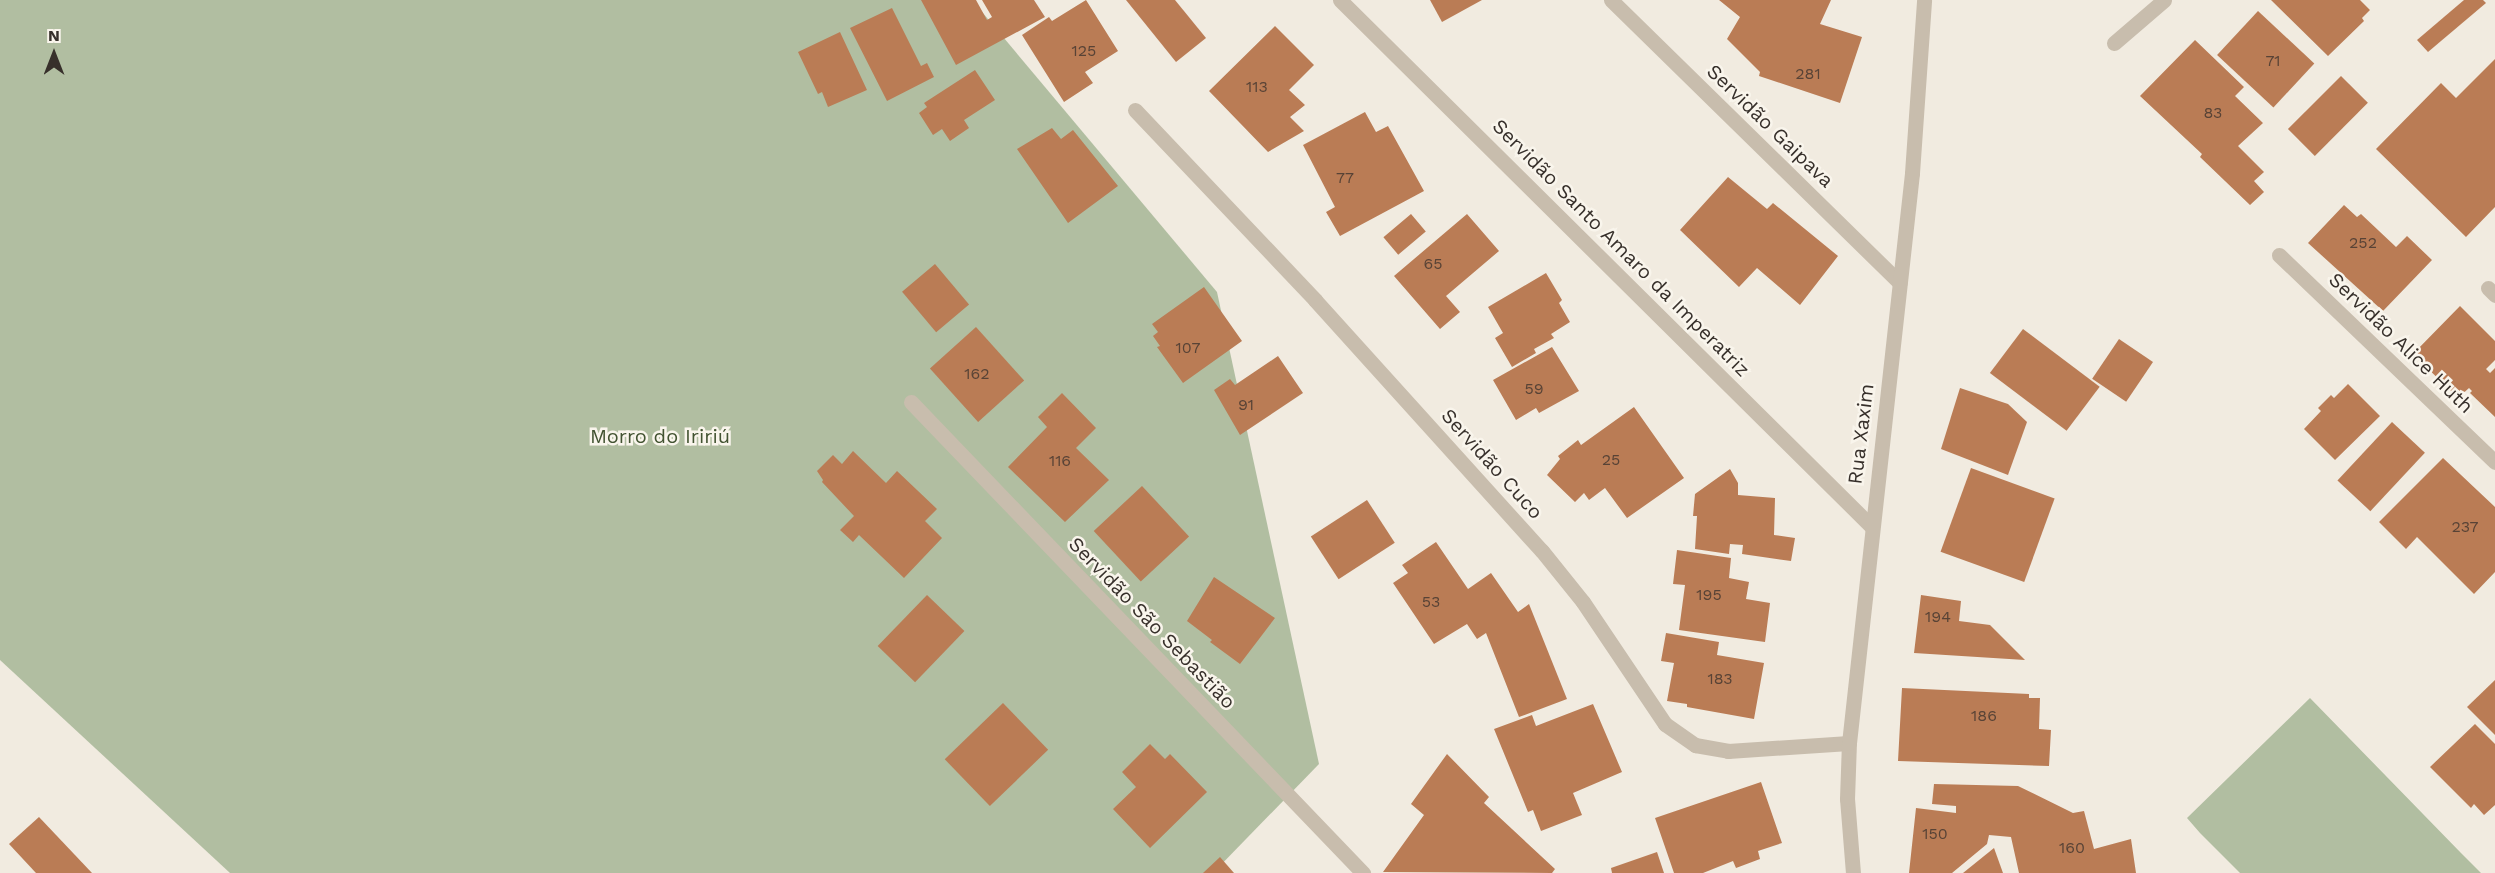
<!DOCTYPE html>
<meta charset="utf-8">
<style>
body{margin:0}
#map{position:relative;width:2495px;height:873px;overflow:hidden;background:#f1ebe0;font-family:"Work Sans",sans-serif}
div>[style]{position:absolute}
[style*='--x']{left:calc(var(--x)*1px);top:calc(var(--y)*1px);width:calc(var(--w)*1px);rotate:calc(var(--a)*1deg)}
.green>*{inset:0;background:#b1bea1}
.building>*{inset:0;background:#ba7c55;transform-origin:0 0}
.minor>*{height:15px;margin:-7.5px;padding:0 7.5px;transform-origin:7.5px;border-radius:7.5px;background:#c8bdad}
span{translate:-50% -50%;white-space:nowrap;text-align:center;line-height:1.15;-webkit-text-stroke:5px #f9f5ec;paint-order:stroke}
.number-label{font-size:16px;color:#584336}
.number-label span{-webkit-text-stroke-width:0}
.street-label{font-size:20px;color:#37302b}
.park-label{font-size:20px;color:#425331}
.north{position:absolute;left:24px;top:24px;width:60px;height:60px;-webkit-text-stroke:4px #f9f5ec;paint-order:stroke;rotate:0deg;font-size:16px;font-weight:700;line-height:24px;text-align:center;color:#37302b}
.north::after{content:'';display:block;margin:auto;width:21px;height:27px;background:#37302b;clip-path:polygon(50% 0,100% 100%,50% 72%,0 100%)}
</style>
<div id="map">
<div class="green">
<i style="clip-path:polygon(0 0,972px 0,1217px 292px,1319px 764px,1213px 873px,230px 873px,0 660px)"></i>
<i style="clip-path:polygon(2310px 698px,2461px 853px,2481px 873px,2240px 873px,2200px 833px,2187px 818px)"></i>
</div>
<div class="building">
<i style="clip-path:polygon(921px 0,976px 0,987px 20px,992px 17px,982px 0,1034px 0,1045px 17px,956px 65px)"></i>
<i style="clip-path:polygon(1086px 0,1118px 51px,1085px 72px,1093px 83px,1064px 102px,1022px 35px,1049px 17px,1052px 21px)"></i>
<i style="clip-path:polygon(1126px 0,1175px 0,1206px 38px,1176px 62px)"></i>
<i style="clip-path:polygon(1430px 0,1482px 0,1442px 22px)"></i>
<i style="clip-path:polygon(1719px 0,1831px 0,1820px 24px,1862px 37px,1840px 103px,1759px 76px,1760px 72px,1727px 39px,1740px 17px)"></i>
<i style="clip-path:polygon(2271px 0,2360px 0,2370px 10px,2362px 18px,2364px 21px,2328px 56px)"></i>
<i style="clip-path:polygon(2464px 0,2483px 0,2486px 3px,2428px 52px,2417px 40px)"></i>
<i style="clip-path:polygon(892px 8px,921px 66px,927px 63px,934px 77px,887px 101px,850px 28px)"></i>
<i style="left:2258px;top:11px;width:77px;height:60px;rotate:43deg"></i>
<i style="clip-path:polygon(1275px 26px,1314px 65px,1289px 90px,1305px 105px,1290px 117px,1304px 131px,1268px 152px,1209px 91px)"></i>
<i style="clip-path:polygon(840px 32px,867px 90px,828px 107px,822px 92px,818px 94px,798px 52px)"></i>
<i style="clip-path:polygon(2195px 40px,2244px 87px,2235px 96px,2263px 123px,2238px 146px,2264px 172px,2254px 181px,2264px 192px,2250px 205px,2200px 157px,2202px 154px,2140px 96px)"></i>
<i style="clip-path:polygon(2495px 59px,2495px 207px,2466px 237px,2376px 149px,2441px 83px,2456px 98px)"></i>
<i style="clip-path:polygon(975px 70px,995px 100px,964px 120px,969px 128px,950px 141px,942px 129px,933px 135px,919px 113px,927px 107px,924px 103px)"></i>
<i style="left:2341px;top:76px;width:38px;height:75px;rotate:45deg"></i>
<i style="clip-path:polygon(1365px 112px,1376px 132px,1388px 126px,1424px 191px,1340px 236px,1326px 212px,1335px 207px,1303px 145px)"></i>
<i style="clip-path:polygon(1052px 128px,1061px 139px,1073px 130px,1118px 186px,1068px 223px,1017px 149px)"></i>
<i style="clip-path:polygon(1728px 177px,1767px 209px,1773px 203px,1838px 256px,1800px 305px,1757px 268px,1739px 287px,1680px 230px)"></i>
<i style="clip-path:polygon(2344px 205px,2357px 217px,2361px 214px,2396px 247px,2407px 236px,2432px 260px,2383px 311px,2308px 243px)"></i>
<i style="left:1411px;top:214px;width:23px;height:36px;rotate:50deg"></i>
<i style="clip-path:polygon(1467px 214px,1499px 251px,1446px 296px,1460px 312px,1440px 329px,1394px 276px)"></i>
<i style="left:935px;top:264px;width:53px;height:43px;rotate:50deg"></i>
<i style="clip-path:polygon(1546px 273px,1562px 300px,1559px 303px,1570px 322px,1551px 334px,1554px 338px,1534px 349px,1536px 353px,1512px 367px,1495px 338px,1503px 333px,1488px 307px)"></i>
<i style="clip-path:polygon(1204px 287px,1242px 341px,1183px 383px,1157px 347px,1160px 346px,1153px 336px,1158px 332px,1152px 324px)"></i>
<i style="clip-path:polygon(2460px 306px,2495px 341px,2495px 360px,2486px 369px,2490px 373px,2495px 368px,2495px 417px,2470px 393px,2472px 391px,2469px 388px,2458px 398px,2413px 354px)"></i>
<i style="left:976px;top:327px;width:72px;height:62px;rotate:48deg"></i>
<i style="left:2023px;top:329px;width:96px;height:55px;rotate:37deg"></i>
<i style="left:2119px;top:339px;width:41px;height:48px;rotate:34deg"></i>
<i style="clip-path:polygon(1552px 347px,1579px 391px,1539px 413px,1536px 408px,1516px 420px,1493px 380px)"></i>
<i style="clip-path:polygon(1278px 356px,1303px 393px,1240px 435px,1214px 390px,1230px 379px,1235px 385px)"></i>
<i style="clip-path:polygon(2348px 384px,2380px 416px,2335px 460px,2304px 429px,2321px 411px,2318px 408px,2331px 395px,2334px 398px)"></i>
<i style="clip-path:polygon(1960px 388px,2008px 404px,2027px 422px,2008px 475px,1941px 449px)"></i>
<i style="clip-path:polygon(1062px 393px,1096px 428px,1076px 448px,1109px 480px,1065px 522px,1008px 467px,1047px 427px,1038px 417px)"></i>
<i style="clip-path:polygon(1634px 407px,1684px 478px,1627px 518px,1605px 488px,1589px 500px,1584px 493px,1575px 502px,1547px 475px,1560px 459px,1558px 456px,1578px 440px,1581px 445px)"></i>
<i style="left:2392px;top:422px;width:45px;height:80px;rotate:43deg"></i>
<i style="clip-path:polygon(853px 451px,886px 483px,897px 471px,937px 509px,925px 521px,942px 538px,904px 578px,859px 535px,853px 542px,840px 530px,854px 516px,822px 482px,823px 480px,817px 471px,833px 455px,842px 464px)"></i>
<i style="clip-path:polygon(2443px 458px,2495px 507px,2495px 572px,2474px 594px,2417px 537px,2406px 549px,2379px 522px)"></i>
<i style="left:1971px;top:468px;width:89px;height:89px;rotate:20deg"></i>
<i style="clip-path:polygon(1730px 469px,1738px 483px,1738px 495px,1775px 498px,1774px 535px,1795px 538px,1791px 561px,1742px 554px,1743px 545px,1730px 544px,1729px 554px,1695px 549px,1697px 516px,1693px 516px,1695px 494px)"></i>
<i style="left:1142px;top:486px;width:69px;height:66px;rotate:47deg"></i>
<i style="left:1367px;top:500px;width:51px;height:67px;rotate:57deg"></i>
<i style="clip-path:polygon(1436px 542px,1468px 589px,1491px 573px,1518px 612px,1529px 604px,1567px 699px,1519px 717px,1486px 633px,1477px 639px,1467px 624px,1434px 644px,1393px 583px,1408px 573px,1402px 565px)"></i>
<i style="clip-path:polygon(1677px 550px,1731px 558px,1729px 578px,1749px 582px,1746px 599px,1770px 603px,1765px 642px,1679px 630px,1685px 585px,1673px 584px)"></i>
<i style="clip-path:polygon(1214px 577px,1275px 618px,1240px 664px,1210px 642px,1212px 640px,1187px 621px)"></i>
<i style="left:927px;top:595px;width:52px;height:71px;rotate:44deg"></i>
<i style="clip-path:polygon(1921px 595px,1961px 601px,1959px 621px,1990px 625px,2025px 660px,1914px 653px)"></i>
<i style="clip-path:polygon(1666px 633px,1719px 642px,1717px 655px,1764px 663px,1754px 719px,1687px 707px,1687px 704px,1667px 701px,1674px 663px,1661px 661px)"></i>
<i style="clip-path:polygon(2495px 680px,2495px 735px,2467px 707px)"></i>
<i style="clip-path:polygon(1902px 688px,2029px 694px,2029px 698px,2040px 698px,2039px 729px,2051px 730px,2049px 766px,1898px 761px)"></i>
<i style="left:1003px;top:703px;width:65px;height:81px;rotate:46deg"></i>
<i style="clip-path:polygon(1593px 704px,1622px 772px,1573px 793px,1582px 815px,1541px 831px,1533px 810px,1528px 812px,1494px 729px,1532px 715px,1536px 726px)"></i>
<i style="clip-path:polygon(2475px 724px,2495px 744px,2495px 805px,2484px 815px,2474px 804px,2471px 808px,2430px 767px)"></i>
<i style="clip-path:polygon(1150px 744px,1165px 759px,1170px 754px,1207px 792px,1150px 848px,1113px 809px,1136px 787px,1122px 772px)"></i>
<i style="clip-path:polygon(1447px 754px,1489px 797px,1484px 803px,1555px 869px,1552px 873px,1383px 872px,1424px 815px,1411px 804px)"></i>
<i style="clip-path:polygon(1761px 782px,1782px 843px,1758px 851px,1760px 859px,1736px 868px,1733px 861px,1703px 873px,1674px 873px,1655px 818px)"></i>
<i style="clip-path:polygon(1934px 784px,2018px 786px,2073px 813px,2084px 811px,2094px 849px,2131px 839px,2136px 873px,2019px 873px,2011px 837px,1989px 835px,1987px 844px,1952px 873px,1909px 873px,1916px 808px,1956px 813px,1956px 806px,1932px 804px)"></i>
<i style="clip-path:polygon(39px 817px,92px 873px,36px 873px,9px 844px)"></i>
<i style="clip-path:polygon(1994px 848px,2003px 873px,1963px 873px)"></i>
<i style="clip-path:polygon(1657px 852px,1664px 873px,1612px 873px,1611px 868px)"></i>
<i style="clip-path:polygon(1220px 857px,1234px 873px,1203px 873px)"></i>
</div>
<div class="minor">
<i style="--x:1340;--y:0;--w:749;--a:44.73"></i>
<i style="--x:1611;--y:0;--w:404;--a:44.4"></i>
<i style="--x:2114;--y:43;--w:66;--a:-40.7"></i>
<i style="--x:1135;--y:110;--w:262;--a:46.5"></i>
<i style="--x:1315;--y:300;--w:338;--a:47.9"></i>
<i style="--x:1542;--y:551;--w:65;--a:51.2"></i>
<i style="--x:1583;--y:602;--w:147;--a:56.1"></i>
<i style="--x:1665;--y:724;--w:37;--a:35"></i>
<i style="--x:1695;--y:745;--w:34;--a:10"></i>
<i style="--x:1728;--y:751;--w:121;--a:-3.8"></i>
<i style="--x:2279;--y:255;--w:299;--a:43.8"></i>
<i style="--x:2488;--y:288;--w:10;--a:45"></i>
<i style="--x:911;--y:402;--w:653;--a:46.18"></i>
<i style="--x:1853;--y:873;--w:74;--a:-94.6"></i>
<i style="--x:1847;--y:799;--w:56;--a:-88"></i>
<i style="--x:1849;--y:743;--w:573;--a:-83.69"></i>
<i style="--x:1912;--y:173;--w:173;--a:-86"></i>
</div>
<div class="number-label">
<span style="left:1084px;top:51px">125</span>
<span style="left:2273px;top:61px">71</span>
<span style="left:1808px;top:74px">281</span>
<span style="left:1257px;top:87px">113</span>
<span style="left:2213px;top:113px">83</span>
<span style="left:1345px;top:178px">77</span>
<span style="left:2363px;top:243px">252</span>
<span style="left:1433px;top:264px">65</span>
<span style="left:1188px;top:348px">107</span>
<span style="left:977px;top:374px">162</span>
<span style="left:1534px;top:389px">59</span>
<span style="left:1246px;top:405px">91</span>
<span style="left:1611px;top:460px">25</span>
<span style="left:1060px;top:461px">116</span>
<span style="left:2465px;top:527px">237</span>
<span style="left:1709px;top:595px">195</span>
<span style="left:1431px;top:602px">53</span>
<span style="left:1938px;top:617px">194</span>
<span style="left:1720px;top:679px">183</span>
<span style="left:1984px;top:716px">186</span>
<span style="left:1935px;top:834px">150</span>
<span style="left:2072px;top:848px">160</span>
</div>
<div class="street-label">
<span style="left:1770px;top:126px;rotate:44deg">Servidão Gaipava</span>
<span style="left:1621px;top:248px;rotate:45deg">Servidão Santo Amaro da Imperatriz</span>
<span style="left:2401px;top:343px;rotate:44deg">Servidão Alice Huth</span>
<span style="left:1861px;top:434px;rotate:-83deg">Rua Xaxim</span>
<span style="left:1492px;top:464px;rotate:48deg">Servidão Cuco</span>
<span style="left:1152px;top:623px;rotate:46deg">Servidão São Sebastião</span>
</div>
<div class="park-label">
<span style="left:660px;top:436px">Morro do Iririú</span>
</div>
<div class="north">N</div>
</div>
